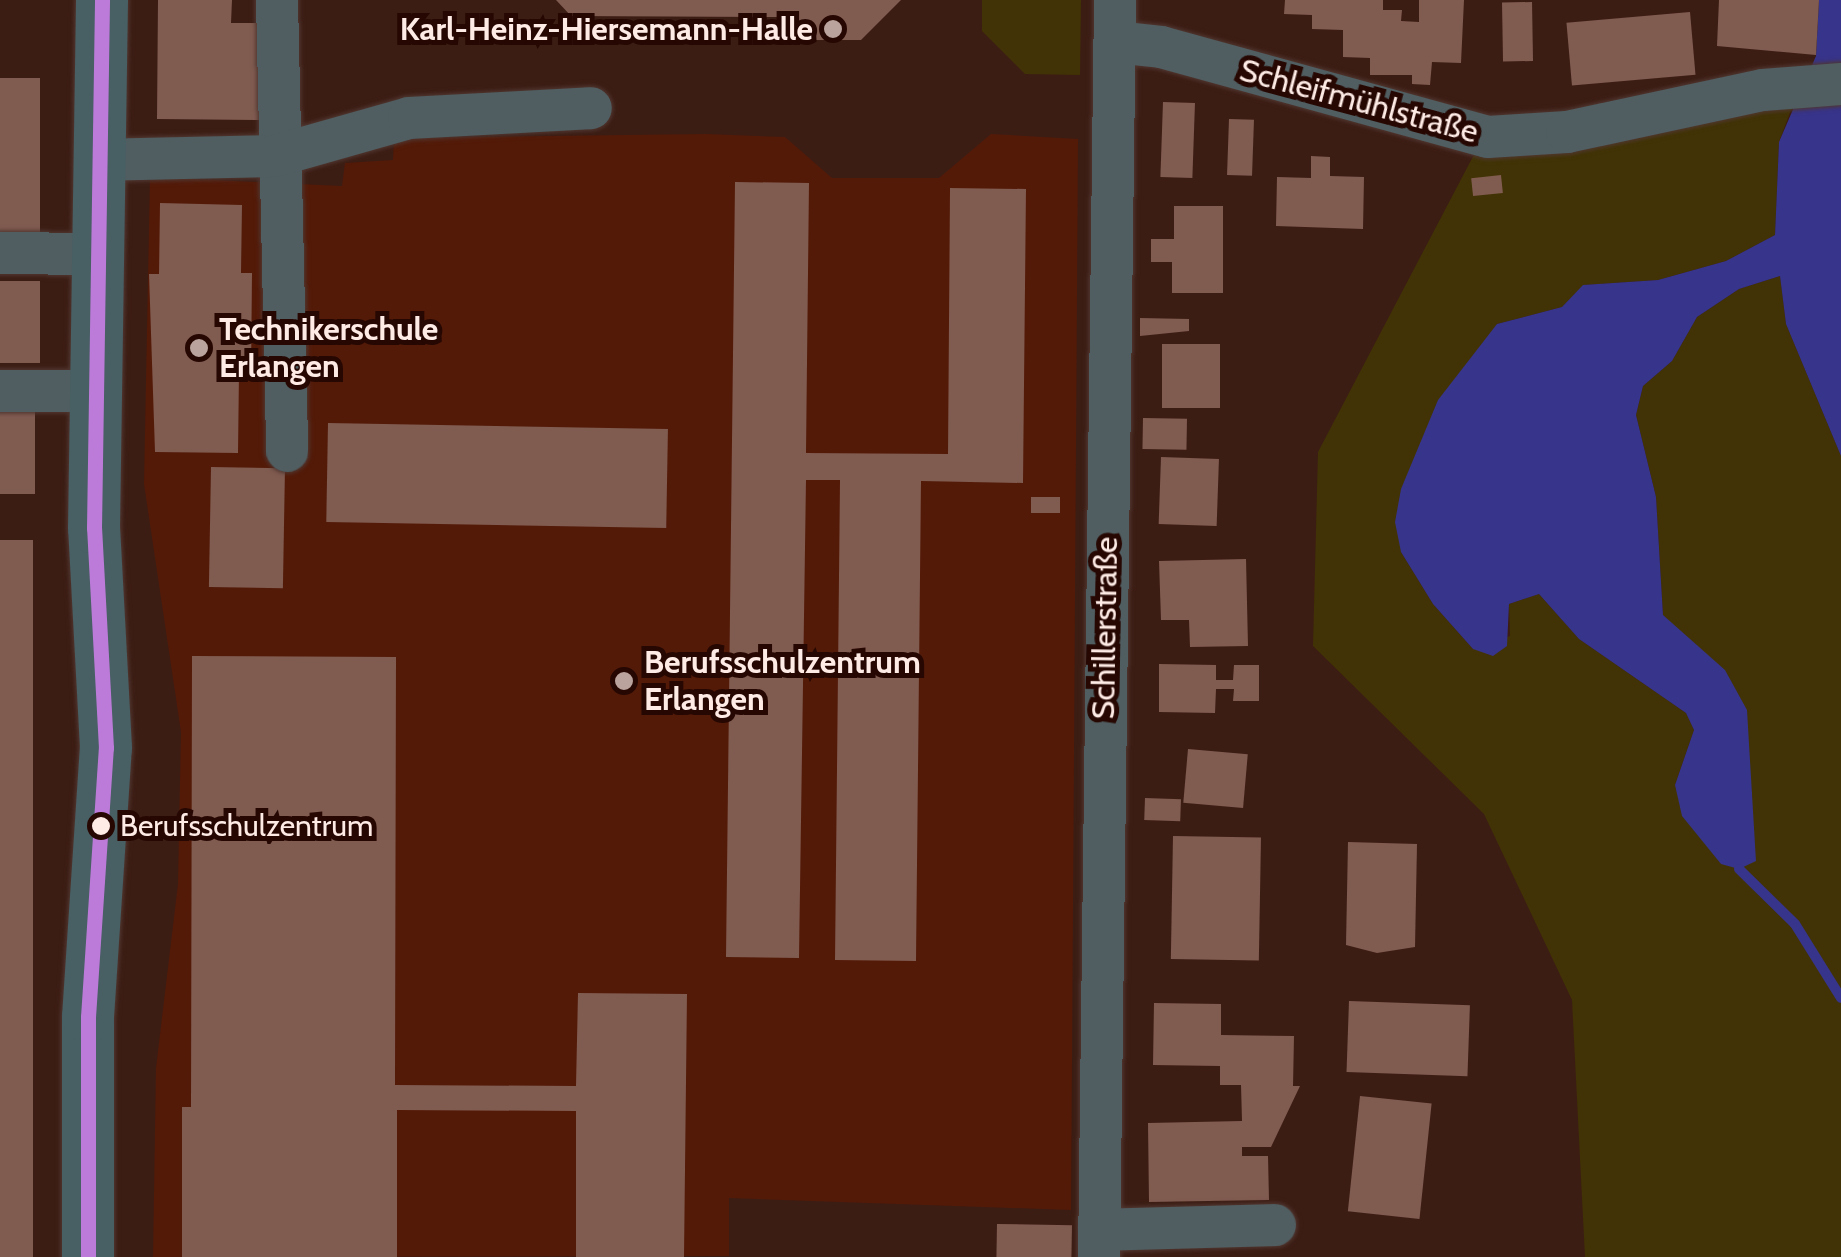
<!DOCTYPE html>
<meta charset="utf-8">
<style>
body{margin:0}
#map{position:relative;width:1841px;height:1257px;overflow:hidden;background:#3c1d14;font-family:Cabin,sans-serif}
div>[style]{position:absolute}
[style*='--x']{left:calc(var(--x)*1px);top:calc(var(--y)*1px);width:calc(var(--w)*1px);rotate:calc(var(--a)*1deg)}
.built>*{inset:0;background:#531a08}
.green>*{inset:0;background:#413305}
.water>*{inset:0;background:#37348b}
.stream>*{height:10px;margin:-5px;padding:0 5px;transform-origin:5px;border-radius:5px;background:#37348b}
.building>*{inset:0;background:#805b50;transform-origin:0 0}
.roads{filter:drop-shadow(0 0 2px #503731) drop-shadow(0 0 2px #503731)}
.minor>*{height:42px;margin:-21px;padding:0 21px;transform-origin:21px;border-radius:21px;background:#505e61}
.major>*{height:52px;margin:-26px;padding:0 26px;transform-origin:26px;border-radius:26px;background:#485f64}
.bus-1>*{height:15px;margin:-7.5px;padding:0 7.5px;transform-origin:7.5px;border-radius:7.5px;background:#bd7bd9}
.dots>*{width:28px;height:28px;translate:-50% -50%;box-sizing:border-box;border:5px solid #260702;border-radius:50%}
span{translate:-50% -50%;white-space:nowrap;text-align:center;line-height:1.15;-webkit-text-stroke:10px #260702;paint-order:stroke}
.bus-label{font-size:30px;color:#feebe6}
.left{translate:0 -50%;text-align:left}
.poi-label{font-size:32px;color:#feebe6;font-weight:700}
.right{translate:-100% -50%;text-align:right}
.street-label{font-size:32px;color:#feebe6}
</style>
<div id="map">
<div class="built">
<i style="clip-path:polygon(706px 134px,785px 137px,832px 178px,939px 178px,991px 134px,1078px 139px,1071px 1210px,729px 1198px,729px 1256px,153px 1257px,156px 1068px,178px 884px,181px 732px,144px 484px,150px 177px,342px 186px,345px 163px,393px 160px,394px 138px)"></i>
</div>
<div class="green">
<i style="clip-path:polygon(982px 0,1081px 0,1080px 75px,1025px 74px,982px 31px)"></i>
<i style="clip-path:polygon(1801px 83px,1779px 142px,1775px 235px,1726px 261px,1658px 280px,1584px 285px,1562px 307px,1497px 324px,1401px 552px,1433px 604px,1473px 649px,1510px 636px,1509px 604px,1539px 594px,1579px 639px,1686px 713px,1694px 730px,1675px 785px,1721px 864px,1679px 631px,1663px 615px,1656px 497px,1636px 415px,1643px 386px,1672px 361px,1697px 317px,1739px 289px,1780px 276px,1786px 324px,1841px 456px,1841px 1257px,1585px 1257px,1572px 1000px,1484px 814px,1313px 646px,1318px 452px,1478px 147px)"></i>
</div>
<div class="water">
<i style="clip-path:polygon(1819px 0,1841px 0,1841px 456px,1786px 324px,1780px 276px,1739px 289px,1697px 317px,1672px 361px,1643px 386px,1636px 415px,1656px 497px,1663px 615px,1725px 670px,1747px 710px,1756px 861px,1739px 869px,1721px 864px,1682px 816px,1675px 785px,1694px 730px,1686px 713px,1579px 639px,1539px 594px,1509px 604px,1507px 646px,1493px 656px,1473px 649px,1433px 604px,1401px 552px,1395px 522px,1401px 489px,1438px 400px,1497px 324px,1562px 307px,1583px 285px,1658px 280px,1726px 261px,1775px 235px,1779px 142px,1816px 56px)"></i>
</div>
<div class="stream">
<i style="--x:1739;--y:869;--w:78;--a:44.5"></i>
<i style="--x:1795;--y:924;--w:87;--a:58.1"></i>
</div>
<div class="building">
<i style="clip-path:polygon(158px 0,232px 0,231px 23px,260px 23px,264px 120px,157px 119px)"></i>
<i style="clip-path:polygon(556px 0,901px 0,861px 40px,805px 40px,781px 17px,571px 16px)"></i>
<i style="clip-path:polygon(1285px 0,1383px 0,1383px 10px,1402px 10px,1401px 21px,1419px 22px,1419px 0,1464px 0,1461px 63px,1432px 62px,1430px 85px,1412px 84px,1412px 75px,1370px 75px,1370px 58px,1343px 57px,1343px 30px,1312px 29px,1312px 15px,1284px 14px)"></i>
<i style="clip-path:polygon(1719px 0,1819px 0,1816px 55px,1717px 46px)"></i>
<i style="left:1532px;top:2px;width:59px;height:30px;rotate:89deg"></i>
<i style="left:1690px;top:12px;width:63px;height:124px;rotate:85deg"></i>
<i style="left:0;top:78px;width:40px;height:170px"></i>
<i style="left:1163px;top:102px;width:32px;height:75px;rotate:2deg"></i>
<i style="left:1229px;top:119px;width:25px;height:56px;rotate:2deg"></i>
<i style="clip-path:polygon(1311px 156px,1330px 157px,1330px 176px,1364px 177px,1363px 229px,1276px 226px,1277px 177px,1311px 178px)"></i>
<i style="left:1501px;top:175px;width:18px;height:30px;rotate:84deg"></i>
<i style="clip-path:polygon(735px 182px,809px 183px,806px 453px,948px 454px,950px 188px,1026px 189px,1023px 483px,921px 481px,916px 961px,835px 960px,840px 480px,806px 480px,799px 958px,726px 957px)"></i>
<i style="clip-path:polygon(160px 203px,242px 205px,241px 273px,252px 273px,251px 374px,239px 373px,238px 453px,155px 452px,149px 274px,159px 274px)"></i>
<i style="clip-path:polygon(1174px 206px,1223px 206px,1223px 293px,1172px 293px,1172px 262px,1151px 262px,1151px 239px,1174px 239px)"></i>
<i style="left:0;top:281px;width:40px;height:82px"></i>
<i style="clip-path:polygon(1140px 318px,1189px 319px,1189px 331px,1140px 336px)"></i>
<i style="left:1162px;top:344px;width:58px;height:64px"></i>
<i style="left:35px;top:408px;width:86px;height:35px;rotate:90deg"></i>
<i style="left:1143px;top:418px;width:44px;height:31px;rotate:1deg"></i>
<i style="left:328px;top:423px;width:340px;height:99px;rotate:1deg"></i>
<i style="left:1161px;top:457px;width:58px;height:67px;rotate:2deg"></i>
<i style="left:211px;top:467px;width:74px;height:120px;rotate:1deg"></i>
<i style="left:1031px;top:497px;width:29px;height:16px"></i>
<i style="left:0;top:540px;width:33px;height:717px"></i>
<i style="clip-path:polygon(1246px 559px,1248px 646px,1190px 647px,1189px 620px,1161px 620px,1159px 561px)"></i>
<i style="clip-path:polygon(192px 656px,396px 657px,395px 1085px,576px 1086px,578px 993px,687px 994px,684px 1257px,576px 1257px,576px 1111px,397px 1110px,397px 1257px,182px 1257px,182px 1107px,191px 1107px)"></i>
<i style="clip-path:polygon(1159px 664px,1216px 665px,1216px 680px,1233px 680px,1234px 665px,1259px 665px,1259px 701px,1233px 701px,1234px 689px,1216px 689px,1215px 713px,1159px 712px)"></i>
<i style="left:1188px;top:749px;width:60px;height:54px;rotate:5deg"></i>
<i style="left:1145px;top:798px;width:36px;height:22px;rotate:2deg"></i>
<i style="left:1173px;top:836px;width:88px;height:123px;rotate:1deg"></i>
<i style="clip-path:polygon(1348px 842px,1417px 844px,1415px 947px,1377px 953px,1346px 945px)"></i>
<i style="left:1349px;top:1001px;width:121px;height:71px;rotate:2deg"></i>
<i style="clip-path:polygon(1154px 1003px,1221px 1004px,1221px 1035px,1294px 1036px,1293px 1086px,1300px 1086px,1271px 1147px,1242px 1147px,1242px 1156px,1268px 1156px,1269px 1200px,1149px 1202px,1148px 1123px,1242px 1121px,1241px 1085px,1220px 1085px,1220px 1066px,1153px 1065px)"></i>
<i style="left:1360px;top:1096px;width:72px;height:116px;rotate:6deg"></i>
<i style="left:997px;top:1224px;width:75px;height:33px;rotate:1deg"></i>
</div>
<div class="roads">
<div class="minor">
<i style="--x:277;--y:0;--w:451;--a:88.7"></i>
<i style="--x:1115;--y:42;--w:46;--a:6.2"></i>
<i style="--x:1161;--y:47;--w:339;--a:15.4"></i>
<i style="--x:1488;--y:137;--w:79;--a:-3.6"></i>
<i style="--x:1567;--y:132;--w:200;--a:-12.1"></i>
<i style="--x:1763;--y:90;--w:78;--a:-4.4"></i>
<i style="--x:95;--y:160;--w:180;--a:-1.3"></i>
<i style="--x:275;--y:156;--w:139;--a:-15.8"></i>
<i style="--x:409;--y:118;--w:182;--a:-3.1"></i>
<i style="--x:0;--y:253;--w:94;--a:0.6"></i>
<i style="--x:0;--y:391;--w:95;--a:0"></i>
<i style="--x:1099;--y:1230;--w:176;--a:-1.6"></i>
<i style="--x:1099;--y:1257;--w:1257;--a:-89.27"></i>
</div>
<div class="major">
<i style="--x:88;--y:1257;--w:240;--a:-90"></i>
<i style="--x:88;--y:1017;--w:270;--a:-86.2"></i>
<i style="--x:106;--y:748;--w:220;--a:-93.1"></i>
<i style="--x:94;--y:528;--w:528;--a:-89.13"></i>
</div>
</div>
<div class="bus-1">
<i style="--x:88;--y:1257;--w:240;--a:-90"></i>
<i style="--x:88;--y:1017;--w:270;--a:-86.2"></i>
<i style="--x:106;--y:748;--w:220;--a:-93.1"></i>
<i style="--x:94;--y:528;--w:528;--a:-89.13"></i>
</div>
<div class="dots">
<i style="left:833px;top:29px;background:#baa39c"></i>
<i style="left:199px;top:348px;background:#baa39c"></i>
<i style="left:624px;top:681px;background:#baa39c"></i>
<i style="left:101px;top:826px;background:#feebe6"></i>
</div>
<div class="bus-label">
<span class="left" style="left:120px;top:826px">Berufsschulzentrum</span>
</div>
<div class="poi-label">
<span class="right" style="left:813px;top:29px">Karl-Heinz-Hiersemann-Halle</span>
<span class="left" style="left:219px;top:348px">Technikerschule<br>Erlangen</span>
<span class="left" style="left:644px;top:681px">Berufsschulzentrum<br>Erlangen</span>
</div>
<div class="street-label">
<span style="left:1359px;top:101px;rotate:15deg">Schleifmühlstraße</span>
<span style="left:1105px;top:628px;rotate:-89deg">Schillerstraße</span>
</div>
</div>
